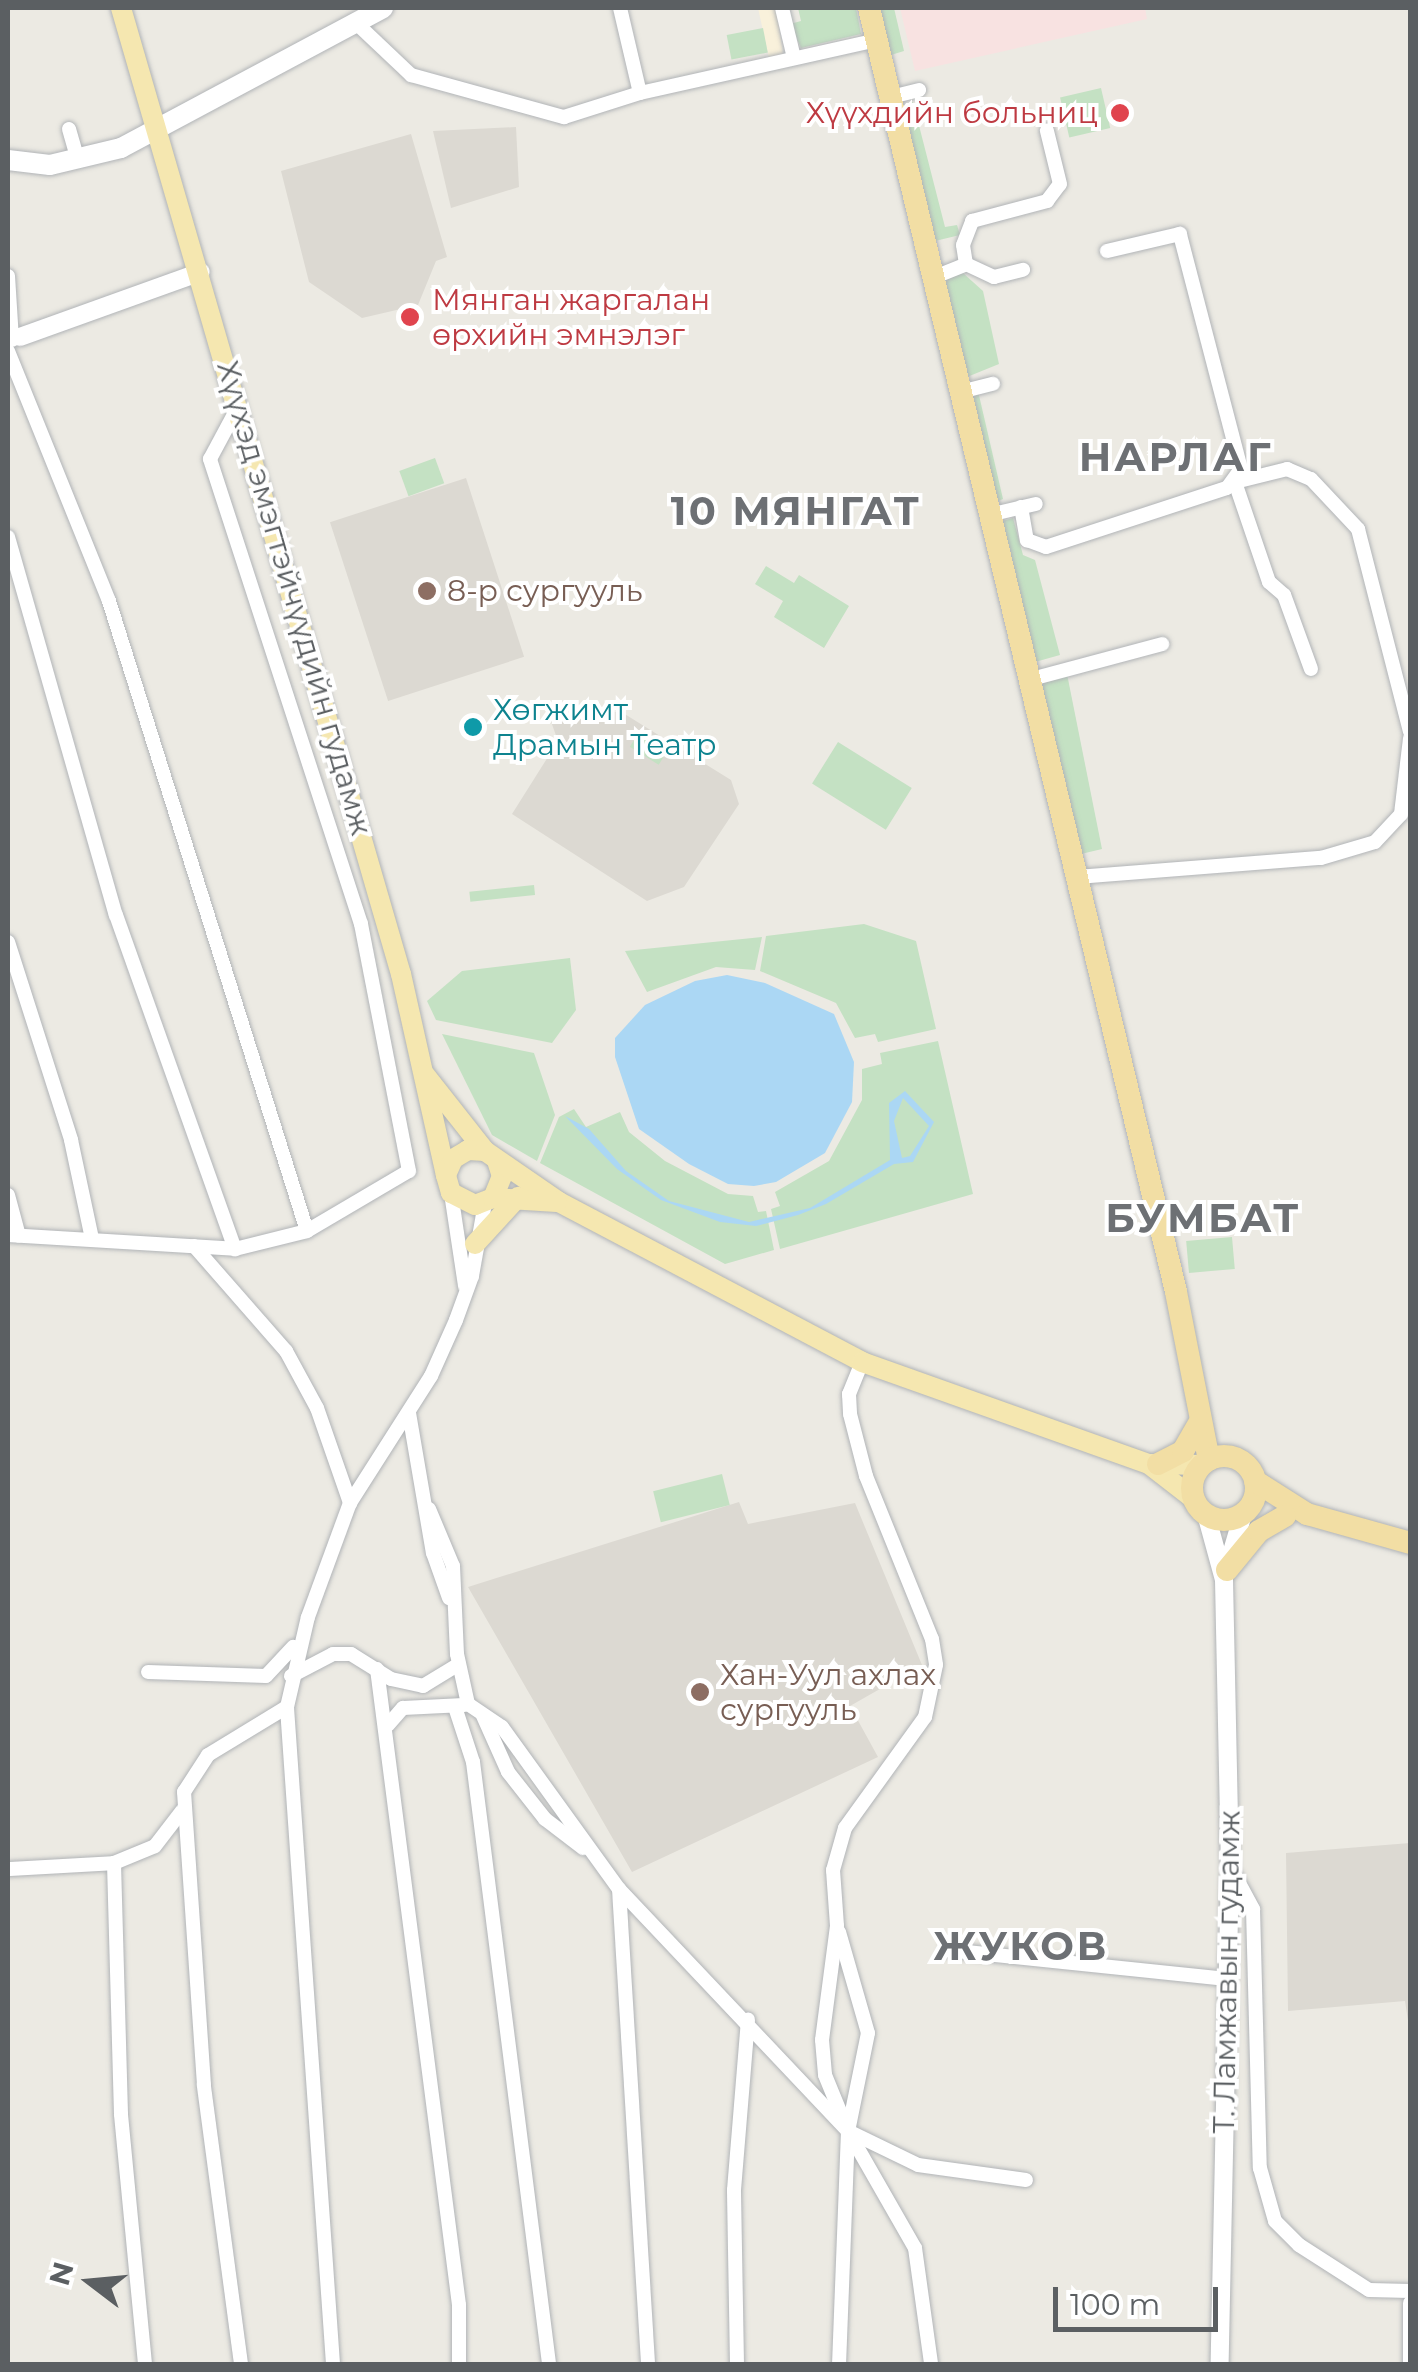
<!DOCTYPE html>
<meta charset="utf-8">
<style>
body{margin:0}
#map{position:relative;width:1418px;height:2372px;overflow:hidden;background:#eceae3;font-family:Montserrat,sans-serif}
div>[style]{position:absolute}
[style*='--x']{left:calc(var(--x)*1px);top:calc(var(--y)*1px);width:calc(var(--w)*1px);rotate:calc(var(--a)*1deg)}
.commercial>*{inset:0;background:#f9f1db}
.education>*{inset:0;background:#dcd9d2;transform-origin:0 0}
.medical>*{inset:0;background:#f8e2e1}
.green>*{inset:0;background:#c4e1c3;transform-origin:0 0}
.water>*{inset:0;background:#abd7f4}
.roads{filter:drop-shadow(0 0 2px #b1b4b7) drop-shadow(0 0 2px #b1b4b7)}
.minor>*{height:14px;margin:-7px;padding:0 7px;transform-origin:7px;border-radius:7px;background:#fff}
.tertiary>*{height:18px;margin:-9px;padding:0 9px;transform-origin:9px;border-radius:9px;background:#fff}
.secondary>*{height:20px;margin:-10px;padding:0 10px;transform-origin:10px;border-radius:10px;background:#fff}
.primary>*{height:20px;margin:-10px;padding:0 10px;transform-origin:10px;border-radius:10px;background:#f5e7b0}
.trunk>*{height:22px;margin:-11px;padding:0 11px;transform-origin:11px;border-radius:11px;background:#f2dea4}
.trunk>.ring{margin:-11px;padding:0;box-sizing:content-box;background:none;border:22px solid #f2dea4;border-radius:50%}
.dots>*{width:28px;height:28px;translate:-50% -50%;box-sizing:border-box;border:5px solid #fff;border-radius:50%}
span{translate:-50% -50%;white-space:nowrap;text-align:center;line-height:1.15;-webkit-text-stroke:8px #fff;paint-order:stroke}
.health-label{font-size:30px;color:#be3a42}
.right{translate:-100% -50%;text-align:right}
.left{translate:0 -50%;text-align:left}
.education-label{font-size:30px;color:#785e54}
.street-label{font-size:30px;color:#5b5f62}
.culture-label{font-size:30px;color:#0d838f}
.district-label{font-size:40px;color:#6d7074;font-weight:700;letter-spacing:2.5px}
.frame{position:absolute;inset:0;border:10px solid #5b5f62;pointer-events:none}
.north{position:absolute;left:40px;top:2232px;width:100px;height:100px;-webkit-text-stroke:8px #fff;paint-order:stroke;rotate:286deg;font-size:28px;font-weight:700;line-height:40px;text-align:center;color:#5b5f62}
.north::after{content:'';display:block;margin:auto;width:35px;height:45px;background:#5b5f62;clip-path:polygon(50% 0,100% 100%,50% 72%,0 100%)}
.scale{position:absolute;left:1053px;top:2287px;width:165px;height:45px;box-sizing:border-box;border:5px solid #5b5f62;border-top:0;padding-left:12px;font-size:30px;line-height:35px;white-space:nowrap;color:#5b5f62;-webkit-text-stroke:8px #fff;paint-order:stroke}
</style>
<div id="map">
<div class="commercial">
<i style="clip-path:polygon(758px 8px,776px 8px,783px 54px,769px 58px)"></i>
</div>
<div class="education">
<i style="clip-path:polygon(516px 127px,519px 187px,451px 208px,433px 131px)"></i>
<i style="clip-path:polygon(411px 134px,447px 257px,436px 261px,418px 305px,362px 318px,309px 282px,281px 171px)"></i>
<i style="left:466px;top:478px;width:188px;height:143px;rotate:72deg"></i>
<i style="clip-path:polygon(593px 709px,623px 713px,731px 780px,739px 804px,684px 887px,647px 901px,512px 814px,558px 741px,549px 716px)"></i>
<i style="clip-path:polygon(739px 1502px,748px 1524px,855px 1503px,922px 1665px,850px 1706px,878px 1757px,632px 1872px,468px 1587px)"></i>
<i style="clip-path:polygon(1410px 1843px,1410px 2034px,1405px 2001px,1288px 2011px,1286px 1853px)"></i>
</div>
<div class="medical">
<i style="clip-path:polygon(900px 8px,1145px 8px,1147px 19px,915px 71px)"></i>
</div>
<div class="green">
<i style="clip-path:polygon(798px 8px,856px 8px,861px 34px,801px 48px,790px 24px,801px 21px)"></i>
<i style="clip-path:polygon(879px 8px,894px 8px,904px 51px,891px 55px)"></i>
<i style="left:763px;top:28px;width:25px;height:37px;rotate:79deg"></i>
<i style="left:1101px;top:88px;width:41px;height:42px;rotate:77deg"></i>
<i style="clip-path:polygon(913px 102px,945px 227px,957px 225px,960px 235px,935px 241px,901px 106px)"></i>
<i style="clip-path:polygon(963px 273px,983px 291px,999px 364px,967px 377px,944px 279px)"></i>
<i style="clip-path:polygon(978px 391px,1003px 499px,996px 502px,969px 393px)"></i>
<i style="left:435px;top:458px;width:27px;height:38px;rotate:70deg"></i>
<i style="clip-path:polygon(1013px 518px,1023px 555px,1035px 560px,1060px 655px,1035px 662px,999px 522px)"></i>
<i style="clip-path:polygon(766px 566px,794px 583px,799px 575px,849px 606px,824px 648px,774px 617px,783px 601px,755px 584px)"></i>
<i style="clip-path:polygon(1067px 674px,1102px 849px,1081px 854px,1040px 681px)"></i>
<i style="left:641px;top:729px;width:34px;height:21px;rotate:32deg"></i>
<i style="left:838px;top:742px;width:87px;height:49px;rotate:32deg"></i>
<i style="left:534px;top:885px;width:10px;height:65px;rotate:84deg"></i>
<i style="clip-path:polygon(864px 924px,916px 941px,936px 1029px,878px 1042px,875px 1034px,855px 1038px,836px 1003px,760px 971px,766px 936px)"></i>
<i style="clip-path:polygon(762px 937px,755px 970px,716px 967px,647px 992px,625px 951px)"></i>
<i style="clip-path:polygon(570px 958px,576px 1010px,552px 1043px,436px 1020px,427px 1001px,462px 971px)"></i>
<i style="clip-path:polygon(442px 1034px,534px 1053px,555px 1115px,537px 1161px,492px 1135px)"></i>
<i style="clip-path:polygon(938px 1041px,973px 1194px,780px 1249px,771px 1209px,780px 1206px,775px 1192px,829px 1161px,862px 1100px,862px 1069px,882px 1064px,880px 1053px)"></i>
<i style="clip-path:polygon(574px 1109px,586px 1127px,620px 1112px,629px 1132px,665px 1161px,728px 1194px,753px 1196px,758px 1212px,766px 1211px,774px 1250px,725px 1264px,540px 1163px,559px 1117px)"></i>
<i style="left:1232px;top:1237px;width:32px;height:46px;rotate:85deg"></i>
<i style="left:722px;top:1474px;width:32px;height:71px;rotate:76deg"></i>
</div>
<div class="water">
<i style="clip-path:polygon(727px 975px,765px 983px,834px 1014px,854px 1062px,852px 1102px,825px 1153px,776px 1182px,754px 1186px,728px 1184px,689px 1164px,639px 1129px,615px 1057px,615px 1038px,645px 1005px,695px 981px)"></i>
<i style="clip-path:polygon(evenodd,905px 1091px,934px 1122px,913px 1162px,894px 1164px,826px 1204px,798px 1215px,756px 1226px,720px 1222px,661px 1200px,617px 1169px,565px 1116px,589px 1129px,626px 1171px,669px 1201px,749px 1222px,810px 1208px,890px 1160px,889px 1103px,905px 1091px,903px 1098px,929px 1126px,910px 1156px,902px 1158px,894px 1121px,903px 1098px)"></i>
</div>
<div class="roads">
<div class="minor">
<i style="--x:620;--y:8;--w:87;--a:76.8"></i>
<i style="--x:782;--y:8;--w:51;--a:76.5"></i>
<i style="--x:356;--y:23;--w:76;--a:43.4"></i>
<i style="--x:411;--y:75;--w:159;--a:15.4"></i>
<i style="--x:564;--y:117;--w:80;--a:-17.5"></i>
<i style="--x:640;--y:93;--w:243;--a:-12.6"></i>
<i style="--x:891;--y:97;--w:29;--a:-14"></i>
<i style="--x:69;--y:129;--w:32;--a:74"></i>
<i style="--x:966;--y:264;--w:19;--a:-99"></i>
<i style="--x:963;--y:245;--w:26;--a:-69"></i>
<i style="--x:972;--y:221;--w:78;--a:-14.9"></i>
<i style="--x:1047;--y:201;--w:21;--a:-53"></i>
<i style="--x:1060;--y:184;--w:55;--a:-103.8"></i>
<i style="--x:8;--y:276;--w:64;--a:86.4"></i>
<i style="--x:932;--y:278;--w:37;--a:-22"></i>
<i style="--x:966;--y:264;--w:31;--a:25"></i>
<i style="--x:994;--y:277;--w:30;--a:-14"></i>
<i style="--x:8;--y:351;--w:270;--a:68"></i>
<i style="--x:109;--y:601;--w:660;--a:72.55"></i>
<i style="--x:960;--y:392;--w:34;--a:-14"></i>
<i style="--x:1021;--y:507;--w:34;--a:80"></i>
<i style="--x:1027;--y:540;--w:20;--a:20"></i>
<i style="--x:1046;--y:547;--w:190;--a:-18.1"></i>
<i style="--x:1227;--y:488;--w:24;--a:-54"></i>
<i style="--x:1241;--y:469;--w:243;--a:-104.6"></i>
<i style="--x:1180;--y:234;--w:75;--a:166.9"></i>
<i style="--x:989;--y:515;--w:48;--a:-13.2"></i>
<i style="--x:8;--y:537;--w:393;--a:74.1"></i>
<i style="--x:116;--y:915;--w:355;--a:70.4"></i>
<i style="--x:1311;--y:669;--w:79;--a:-110"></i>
<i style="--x:1284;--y:595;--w:20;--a:-139"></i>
<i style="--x:1269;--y:582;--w:106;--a:-108.8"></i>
<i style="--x:1235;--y:482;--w:54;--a:-14"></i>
<i style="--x:1287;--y:469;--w:26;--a:23"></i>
<i style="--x:1311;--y:479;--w:69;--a:46.8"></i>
<i style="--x:1358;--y:529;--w:209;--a:75.6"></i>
<i style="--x:1028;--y:680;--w:139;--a:-15"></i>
<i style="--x:1077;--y:877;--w:245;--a:-4.5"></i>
<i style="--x:1321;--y:858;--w:56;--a:-16.5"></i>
<i style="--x:1375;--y:842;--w:38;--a:-47"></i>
<i style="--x:1401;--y:814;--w:76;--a:-83.2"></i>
<i style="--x:8;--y:942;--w:208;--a:72.3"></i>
<i style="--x:71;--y:1140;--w:101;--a:78"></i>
<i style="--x:451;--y:1193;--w:94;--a:81.4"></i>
<i style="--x:8;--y:1195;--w:42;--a:75"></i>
<i style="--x:8;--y:1235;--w:227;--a:3.5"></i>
<i style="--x:235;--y:1249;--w:74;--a:-14"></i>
<i style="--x:307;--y:1231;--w:118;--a:-30.5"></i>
<i style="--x:409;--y:1171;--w:252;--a:-101"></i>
<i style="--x:361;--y:924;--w:489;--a:-108"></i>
<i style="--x:210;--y:459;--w:61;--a:-61.8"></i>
<i style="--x:194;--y:1246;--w:140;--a:48.8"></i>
<i style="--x:286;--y:1351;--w:65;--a:61.5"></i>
<i style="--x:317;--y:1408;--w:101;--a:70.8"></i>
<i style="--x:862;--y:1362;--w:35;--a:112"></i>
<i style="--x:849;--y:1394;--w:20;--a:87"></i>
<i style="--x:850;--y:1414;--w:64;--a:75.5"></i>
<i style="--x:866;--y:1476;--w:176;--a:68"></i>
<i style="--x:932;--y:1639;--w:26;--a:81"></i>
<i style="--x:936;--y:1665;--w:53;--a:101.9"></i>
<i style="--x:925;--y:1717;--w:137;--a:125.8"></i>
<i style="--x:845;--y:1828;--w:44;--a:105.9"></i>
<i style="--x:833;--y:1870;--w:56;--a:85.9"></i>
<i style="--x:837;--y:1926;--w:115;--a:97.5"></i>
<i style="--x:822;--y:2040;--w:35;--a:85"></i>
<i style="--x:825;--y:2075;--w:61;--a:67.7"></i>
<i style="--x:848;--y:2131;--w:135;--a:60.2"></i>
<i style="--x:915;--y:2248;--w:117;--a:82.1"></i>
<i style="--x:409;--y:1413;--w:142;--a:80.3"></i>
<i style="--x:433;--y:1553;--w:48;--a:70.4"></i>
<i style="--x:429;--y:1509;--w:62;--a:67.2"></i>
<i style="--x:453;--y:1566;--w:88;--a:87.4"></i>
<i style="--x:457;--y:1654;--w:51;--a:77.6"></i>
<i style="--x:468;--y:1704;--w:41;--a:34.1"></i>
<i style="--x:502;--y:1727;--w:200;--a:54.2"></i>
<i style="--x:619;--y:1889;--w:333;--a:46.6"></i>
<i style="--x:848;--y:2131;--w:78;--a:25.9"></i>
<i style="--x:918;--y:2165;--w:109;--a:7.9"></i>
<i style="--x:377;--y:1669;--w:641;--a:82.65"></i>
<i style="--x:459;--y:2305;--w:59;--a:90"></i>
<i style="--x:148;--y:1672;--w:118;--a:1.9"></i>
<i style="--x:266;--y:1676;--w:40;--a:-47"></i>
<i style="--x:291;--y:1676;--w:47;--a:-27.6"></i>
<i style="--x:333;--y:1654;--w:18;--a:0"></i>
<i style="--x:351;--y:1654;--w:47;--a:32"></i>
<i style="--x:391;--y:1679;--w:33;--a:12"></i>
<i style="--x:423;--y:1686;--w:42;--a:-31.4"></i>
<i style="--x:455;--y:1707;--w:58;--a:71.9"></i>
<i style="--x:473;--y:1762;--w:607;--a:82.8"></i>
<i style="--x:483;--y:1716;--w:61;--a:65.9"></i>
<i style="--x:508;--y:1772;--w:60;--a:51.8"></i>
<i style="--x:545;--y:1819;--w:48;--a:37.3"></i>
<i style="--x:388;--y:1725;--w:23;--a:-49"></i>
<i style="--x:403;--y:1708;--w:61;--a:-2.8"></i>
<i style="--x:1231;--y:1868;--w:47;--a:61.8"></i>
<i style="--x:1253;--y:1909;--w:259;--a:88.5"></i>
<i style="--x:1260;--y:2168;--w:55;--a:74.2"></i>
<i style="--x:1275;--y:2221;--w:34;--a:45"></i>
<i style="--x:1299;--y:2245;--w:83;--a:32.7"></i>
<i style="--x:1369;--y:2290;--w:41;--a:1.4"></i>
<i style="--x:8;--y:1869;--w:106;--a:-3.2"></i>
<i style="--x:619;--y:1889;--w:476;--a:86.5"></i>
<i style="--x:839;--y:1932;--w:105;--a:74"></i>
<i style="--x:868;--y:2033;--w:100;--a:101.5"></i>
<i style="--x:848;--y:2131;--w:233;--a:92.2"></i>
<i style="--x:947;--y:1950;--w:284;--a:5.9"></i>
<i style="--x:145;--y:2364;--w:251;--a:-95.5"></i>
<i style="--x:121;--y:2114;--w:251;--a:-91.6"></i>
<i style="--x:114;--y:1863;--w:44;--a:-22.5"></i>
<i style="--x:155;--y:1846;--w:44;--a:-52.4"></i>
<i style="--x:241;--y:2364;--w:281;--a:-97.6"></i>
<i style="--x:204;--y:2085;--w:294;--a:-93.9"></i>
<i style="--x:184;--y:1792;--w:44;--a:-57"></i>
<i style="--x:208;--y:1755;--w:92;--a:-31.3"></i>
<i style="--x:333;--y:2364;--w:659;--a:-94.01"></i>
<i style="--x:287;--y:1707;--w:92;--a:-76.9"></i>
<i style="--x:308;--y:1617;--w:121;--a:-69.8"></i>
<i style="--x:350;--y:1503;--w:151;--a:-57.5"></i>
<i style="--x:431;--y:1376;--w:61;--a:-65.9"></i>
<i style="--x:456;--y:1320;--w:47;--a:-70"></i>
<i style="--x:472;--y:1276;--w:74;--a:-79.9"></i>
<i style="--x:737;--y:2364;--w:174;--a:-91"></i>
<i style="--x:734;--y:2190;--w:171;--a:-85.3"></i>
<i style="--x:1410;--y:2364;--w:61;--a:-90"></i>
</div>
<div class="tertiary">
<i style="--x:20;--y:337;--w:192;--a:-19.8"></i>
<i style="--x:1206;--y:1514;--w:68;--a:74.7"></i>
<i style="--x:1224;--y:1580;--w:287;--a:88.8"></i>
<i style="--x:1230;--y:1867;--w:497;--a:91.2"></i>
<i style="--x:1228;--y:1565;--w:53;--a:-73.6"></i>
</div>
<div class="secondary">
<i style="--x:8;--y:160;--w:42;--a:6.8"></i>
<i style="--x:50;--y:165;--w:73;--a:-13.5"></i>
<i style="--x:121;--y:148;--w:297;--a:-28.1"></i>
</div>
<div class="primary">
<i style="--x:121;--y:8;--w:1006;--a:73.84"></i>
<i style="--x:401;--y:974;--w:206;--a:77.4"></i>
<i style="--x:425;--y:1075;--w:97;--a:51.7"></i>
<i style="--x:497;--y:1161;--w:16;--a:72"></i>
<i style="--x:502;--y:1176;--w:24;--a:112"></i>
<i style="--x:493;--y:1198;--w:19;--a:159"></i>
<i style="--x:475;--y:1205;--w:27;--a:-153"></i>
<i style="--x:451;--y:1193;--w:19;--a:-106"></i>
<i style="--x:446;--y:1175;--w:17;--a:-66"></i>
<i style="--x:453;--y:1159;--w:17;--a:-31"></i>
<i style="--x:468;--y:1150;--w:17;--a:3"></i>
<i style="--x:485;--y:1151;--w:90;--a:34.6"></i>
<i style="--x:559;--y:1202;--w:343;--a:27.8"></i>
<i style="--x:862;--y:1362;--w:305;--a:19.6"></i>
<i style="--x:1149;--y:1464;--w:58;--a:38"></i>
<i style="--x:493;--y:1198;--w:64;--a:3.6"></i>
<i style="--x:475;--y:1244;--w:64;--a:-47.5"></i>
<i style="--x:1153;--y:1464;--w:48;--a:1.2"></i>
</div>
<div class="trunk">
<i style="--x:869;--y:8;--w:1320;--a:76.55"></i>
<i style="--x:1176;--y:1292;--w:171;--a:78.9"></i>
<i class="ring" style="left:1192px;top:1456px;width:42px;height:42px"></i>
<i style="--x:1158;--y:1464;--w:28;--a:-27"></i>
<i style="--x:1183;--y:1451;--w:34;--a:-60"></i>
<i style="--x:1255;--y:1481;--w:62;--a:32.4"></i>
<i style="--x:1307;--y:1514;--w:107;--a:15.7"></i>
<i style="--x:1227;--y:1570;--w:50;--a:-50.6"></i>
<i style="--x:1259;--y:1531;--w:30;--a:-30"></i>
</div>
</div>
<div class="dots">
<i style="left:1120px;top:113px;background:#e0444e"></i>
<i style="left:410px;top:317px;background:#e0444e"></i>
<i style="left:427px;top:591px;background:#8d6e63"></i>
<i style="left:473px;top:727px;background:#0f9aa8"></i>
<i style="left:700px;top:1692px;background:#8d6e63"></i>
</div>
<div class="health-label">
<span class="right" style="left:1098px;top:113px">Хүүхдийн больниц</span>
<span class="left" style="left:432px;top:317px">Мянган жаргалан<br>өрхийн эмнэлэг</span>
</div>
<div class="education-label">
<span class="left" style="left:447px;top:591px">8-р сургууль</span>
<span class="left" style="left:720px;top:1692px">Хан-Уул ахлах<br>сургууль</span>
</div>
<div class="street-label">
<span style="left:294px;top:598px;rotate:74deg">Хүүхэд эмэгтэйчүүдийн гудамж</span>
<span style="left:1227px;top:1972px;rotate:-89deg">Т. Ламжавын гудамж</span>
</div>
<div class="culture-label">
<span class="left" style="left:493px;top:727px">Хөгжимт<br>Драмын Театр</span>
</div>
<div class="district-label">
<span style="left:1176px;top:457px">НАРЛАГ</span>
<span style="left:796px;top:511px">10 МЯНГАТ</span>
<span style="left:1203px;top:1218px">БУМБАТ</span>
<span style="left:1021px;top:1946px">ЖУКОВ</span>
</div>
<div class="frame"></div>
<div class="north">N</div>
<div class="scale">100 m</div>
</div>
